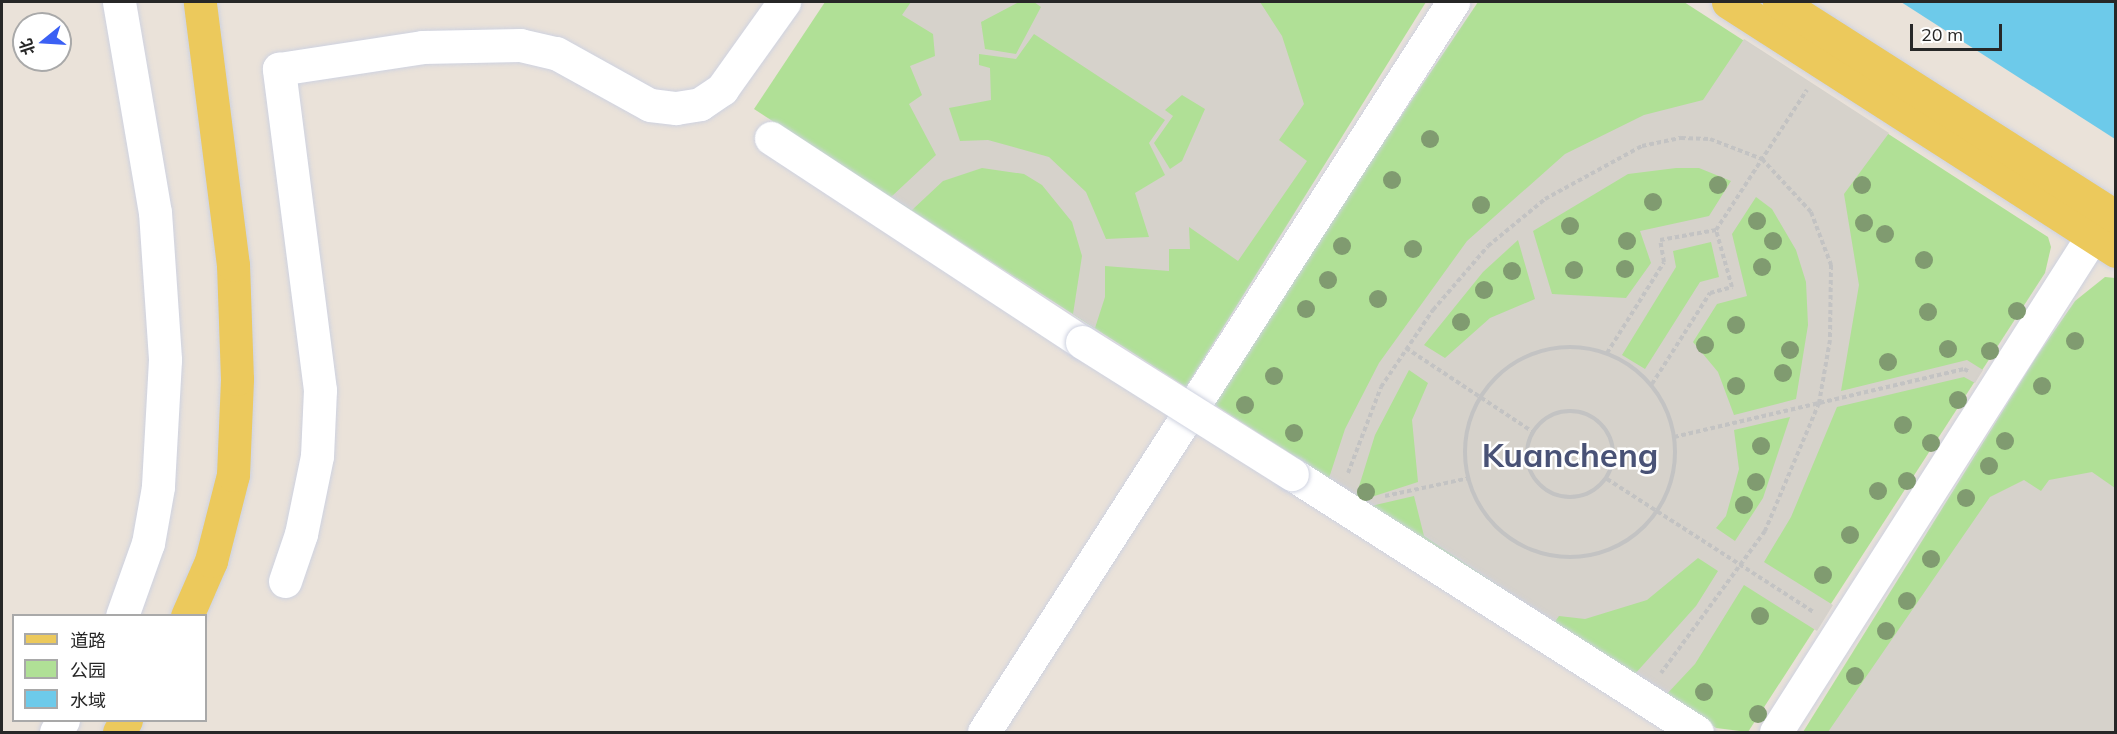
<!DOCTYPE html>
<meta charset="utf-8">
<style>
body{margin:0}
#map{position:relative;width:2117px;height:734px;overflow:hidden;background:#eae2d9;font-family:Mulish,"Noto Sans SC",sans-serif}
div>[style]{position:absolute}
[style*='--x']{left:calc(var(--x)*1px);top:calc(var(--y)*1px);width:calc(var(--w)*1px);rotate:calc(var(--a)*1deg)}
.green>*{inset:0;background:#b0e096}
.plaza>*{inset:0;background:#d6d2cb}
.water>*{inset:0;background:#6dcaea}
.path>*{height:4px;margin-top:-2px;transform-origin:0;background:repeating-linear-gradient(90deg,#c3c3c3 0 4.5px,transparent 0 7.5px)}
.path>.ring{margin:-2px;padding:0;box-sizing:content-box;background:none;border:4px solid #c3c3c3;border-radius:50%}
.roads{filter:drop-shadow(0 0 2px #ced2e0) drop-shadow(0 0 2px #ced2e0)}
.minor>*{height:33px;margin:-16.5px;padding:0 16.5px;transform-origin:16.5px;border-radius:16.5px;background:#fff}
.major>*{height:33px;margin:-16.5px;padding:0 16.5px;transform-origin:16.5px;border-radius:16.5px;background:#ecc95c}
.bridges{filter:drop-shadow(0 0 2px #ced2e0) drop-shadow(0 0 2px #ced2e0)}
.minor-bridge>*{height:33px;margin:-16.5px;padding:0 16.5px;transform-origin:16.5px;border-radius:16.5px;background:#fff}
.trees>*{width:18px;height:18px;margin:-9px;border-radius:50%;background:#809b70}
span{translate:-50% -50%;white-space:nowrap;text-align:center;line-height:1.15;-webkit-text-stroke:5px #fff;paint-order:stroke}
.town-label{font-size:33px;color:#495276;font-weight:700}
.frame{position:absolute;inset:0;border:3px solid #272727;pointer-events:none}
.legend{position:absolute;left:12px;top:614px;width:195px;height:108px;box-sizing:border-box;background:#fff;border:2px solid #a9a9a9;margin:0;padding:8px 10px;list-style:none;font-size:18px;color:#272727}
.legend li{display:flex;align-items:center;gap:12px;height:30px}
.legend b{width:30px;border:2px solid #a9a9a9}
.north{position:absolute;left:12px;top:12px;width:60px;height:60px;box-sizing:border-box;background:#fff;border:2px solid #a9a9a9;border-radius:50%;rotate:252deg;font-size:16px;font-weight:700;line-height:24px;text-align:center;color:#272727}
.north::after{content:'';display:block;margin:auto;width:21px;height:27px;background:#3b60f4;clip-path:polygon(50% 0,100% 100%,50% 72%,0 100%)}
.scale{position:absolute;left:1910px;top:24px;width:92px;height:27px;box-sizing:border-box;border:3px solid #272727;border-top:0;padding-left:8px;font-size:18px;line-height:21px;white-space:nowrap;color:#272727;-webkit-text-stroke:4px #fff;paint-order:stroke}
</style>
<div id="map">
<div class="green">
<i style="clip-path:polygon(825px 2px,1426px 2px,1186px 387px,754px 109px)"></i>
<i style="clip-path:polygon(1478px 2px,1684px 2px,2048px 237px,2051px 247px,2045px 273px,1748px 732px,1716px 728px,1209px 401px)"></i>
<i style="clip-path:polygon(2105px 277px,2115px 278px,2115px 732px,1803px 732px,2037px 356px,2075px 301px)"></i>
</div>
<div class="plaza">
<i style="clip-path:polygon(evenodd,911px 2px,1019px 2px,981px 22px,985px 49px,1016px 54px,1041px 7px,1034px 2px,1260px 2px,1282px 36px,1304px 104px,1279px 140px,1307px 161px,1238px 261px,1189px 227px,1190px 249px,1169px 249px,1169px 271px,1105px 266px,1105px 297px,1095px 328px,1073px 314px,1082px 256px,1072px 222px,1042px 185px,1024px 174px,982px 168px,943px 181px,912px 210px,891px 197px,936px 155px,909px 104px,922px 95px,910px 66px,935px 56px,933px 34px,902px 15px,911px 2px,1034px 34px,1165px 120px,1149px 143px,1165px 175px,1135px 193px,1149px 237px,1106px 239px,1086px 192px,1049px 157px,988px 140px,960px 141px,949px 108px,991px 100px,990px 68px,979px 65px,979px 54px,1016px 59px,1034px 34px,911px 2px,1182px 95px,1205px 109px,1182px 161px,1170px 169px,1154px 143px,1173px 116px,1165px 110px,1182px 95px)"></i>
<i style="clip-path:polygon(evenodd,1744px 39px,1889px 133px,1844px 194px,1859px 285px,1841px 391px,1967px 360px,1983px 370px,1975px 383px,1964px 377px,1837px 407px,1791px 517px,1764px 562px,1833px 605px,1817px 631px,1744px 585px,1695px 664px,1665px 696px,1634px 675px,1696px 606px,1718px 571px,1698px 558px,1647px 600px,1585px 619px,1559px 616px,1554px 623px,1424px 536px,1414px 496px,1371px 506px,1362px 500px,1418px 482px,1412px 420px,1428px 383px,1409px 370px,1375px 435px,1356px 496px,1329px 478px,1345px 429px,1379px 363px,1467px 241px,1565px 154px,1644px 115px,1703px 100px,1744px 39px,1676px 168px,1699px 168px,1731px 181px,1709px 216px,1640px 231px,1651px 263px,1626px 298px,1552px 294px,1533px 231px,1628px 174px,1676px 168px,1744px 39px,1756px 197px,1772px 209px,1796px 250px,1806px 282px,1808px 325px,1796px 399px,1734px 415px,1718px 372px,1693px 342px,1717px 304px,1747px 296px,1732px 234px,1756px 197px,1744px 39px,1518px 240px,1535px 299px,1490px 318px,1445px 358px,1424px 345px,1483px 272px,1518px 240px,1744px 39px,1711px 242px,1719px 277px,1700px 282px,1645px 369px,1622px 355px,1676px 267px,1673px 251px,1711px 242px,1744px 39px,1790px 417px,1763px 498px,1735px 541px,1716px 528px,1726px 516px,1739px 469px,1734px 430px,1790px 417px)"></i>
<i style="clip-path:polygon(2092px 472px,2115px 488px,2115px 732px,1828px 732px,1990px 497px,2024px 480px,2041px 491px,2049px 480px)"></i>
</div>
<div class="water">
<i style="clip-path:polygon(1901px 2px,2115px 2px,2115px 139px)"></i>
</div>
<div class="path">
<i class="ring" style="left:1465px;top:347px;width:206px;height:206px"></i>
<i style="--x:1406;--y:348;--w:152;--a:33.5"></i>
<i style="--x:1607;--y:353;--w:107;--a:-57.9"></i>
<i style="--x:1664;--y:262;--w:22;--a:-100"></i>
<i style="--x:1660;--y:240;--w:57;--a:-10.1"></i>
<i style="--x:1716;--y:230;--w:167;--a:-57"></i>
<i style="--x:1652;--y:384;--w:108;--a:-57.5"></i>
<i style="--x:1710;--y:293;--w:23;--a:-15"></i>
<i style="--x:1732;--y:287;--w:59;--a:-105.7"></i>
<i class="ring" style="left:1527px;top:411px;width:82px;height:82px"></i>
<i style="--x:1674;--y:437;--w:298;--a:-13.2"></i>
<i style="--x:1964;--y:369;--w:7;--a:27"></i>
<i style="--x:1348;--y:473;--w:92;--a:-69"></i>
<i style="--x:1381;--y:387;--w:93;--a:-56"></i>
<i style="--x:1433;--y:310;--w:84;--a:-49.3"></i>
<i style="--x:1488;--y:246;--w:74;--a:-39.5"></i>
<i style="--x:1545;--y:199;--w:111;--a:-28.7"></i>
<i style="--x:1642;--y:146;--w:40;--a:-12"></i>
<i style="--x:1681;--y:138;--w:29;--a:2"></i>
<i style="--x:1710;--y:139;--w:56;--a:21"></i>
<i style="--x:1762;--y:159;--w:72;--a:47.2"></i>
<i style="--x:1811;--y:212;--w:57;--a:69.3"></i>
<i style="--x:1831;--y:265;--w:75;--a:90.8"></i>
<i style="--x:1830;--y:340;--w:64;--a:99.9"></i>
<i style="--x:1819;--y:403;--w:139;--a:112.9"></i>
<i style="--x:1765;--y:531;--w:176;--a:126.2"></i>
<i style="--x:1607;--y:479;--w:247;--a:32.8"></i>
<i style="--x:1385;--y:496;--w:87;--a:-12"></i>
</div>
<div class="roads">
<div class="minor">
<i style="--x:119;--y:2;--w:213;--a:80.3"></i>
<i style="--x:155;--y:212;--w:148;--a:86.1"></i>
<i style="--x:165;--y:360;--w:127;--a:93.2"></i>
<i style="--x:158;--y:487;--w:57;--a:100.1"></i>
<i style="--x:148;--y:543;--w:77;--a:109.6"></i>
<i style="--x:771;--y:138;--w:372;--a:33.3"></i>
<i style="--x:1292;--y:474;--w:480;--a:32.5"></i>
<i style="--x:285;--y:581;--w:50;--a:-71.2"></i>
<i style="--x:301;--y:534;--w:80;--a:-78.4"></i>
<i style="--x:317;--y:456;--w:66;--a:-87.4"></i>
<i style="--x:320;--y:390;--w:324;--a:-97.3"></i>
<i style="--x:279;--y:69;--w:145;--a:-8.7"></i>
<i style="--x:422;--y:47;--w:98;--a:-1.2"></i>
<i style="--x:520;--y:45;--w:37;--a:13"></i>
<i style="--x:556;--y:53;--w:107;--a:29"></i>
<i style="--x:650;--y:105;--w:26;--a:7"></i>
<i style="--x:676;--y:108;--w:24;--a:-9"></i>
<i style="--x:700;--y:104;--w:27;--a:-34"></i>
<i style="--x:722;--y:89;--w:107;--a:-54.5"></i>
<i style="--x:56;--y:732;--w:14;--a:-60"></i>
<i style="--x:984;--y:732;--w:868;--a:-57.28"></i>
<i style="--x:1776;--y:732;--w:616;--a:-57.47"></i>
</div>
<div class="major">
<i style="--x:1728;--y:2;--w:461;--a:32.7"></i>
<i style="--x:1779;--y:2;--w:400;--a:32.5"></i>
<i style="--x:187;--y:616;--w:60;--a:-66.4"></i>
<i style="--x:211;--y:561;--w:89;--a:-75.7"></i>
<i style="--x:233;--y:475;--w:96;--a:-87.6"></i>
<i style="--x:237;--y:379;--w:114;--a:-92"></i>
<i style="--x:233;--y:265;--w:265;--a:-97.2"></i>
<i style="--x:119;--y:732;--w:14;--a:-60"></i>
</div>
</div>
<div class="bridges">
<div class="minor-bridge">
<i style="--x:1082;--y:342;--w:248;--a:32.2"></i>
</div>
</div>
<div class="trees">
<i style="left:1430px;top:139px"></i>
<i style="left:1392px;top:180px"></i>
<i style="left:1718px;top:185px"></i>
<i style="left:1862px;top:185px"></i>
<i style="left:1653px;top:202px"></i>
<i style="left:1481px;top:205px"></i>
<i style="left:1757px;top:221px"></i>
<i style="left:1864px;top:223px"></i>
<i style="left:1570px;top:226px"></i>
<i style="left:1885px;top:234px"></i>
<i style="left:1627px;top:241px"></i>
<i style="left:1773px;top:241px"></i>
<i style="left:1342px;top:246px"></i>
<i style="left:1413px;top:249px"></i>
<i style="left:1924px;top:260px"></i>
<i style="left:1762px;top:267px"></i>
<i style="left:1625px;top:269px"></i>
<i style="left:1574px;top:270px"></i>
<i style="left:1512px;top:271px"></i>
<i style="left:1328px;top:280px"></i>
<i style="left:1484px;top:290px"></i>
<i style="left:1378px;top:299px"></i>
<i style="left:1306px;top:309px"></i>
<i style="left:2017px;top:311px"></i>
<i style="left:1928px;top:312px"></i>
<i style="left:1461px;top:322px"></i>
<i style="left:1736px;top:325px"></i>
<i style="left:2075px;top:341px"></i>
<i style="left:1705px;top:345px"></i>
<i style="left:1948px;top:349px"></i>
<i style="left:1790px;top:350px"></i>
<i style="left:1990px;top:351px"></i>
<i style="left:1888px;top:362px"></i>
<i style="left:1783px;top:373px"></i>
<i style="left:1274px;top:376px"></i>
<i style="left:1736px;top:386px"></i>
<i style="left:2042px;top:386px"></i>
<i style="left:1958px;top:400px"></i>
<i style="left:1245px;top:405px"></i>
<i style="left:1903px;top:425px"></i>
<i style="left:1294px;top:433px"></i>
<i style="left:2005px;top:441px"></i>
<i style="left:1931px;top:443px"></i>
<i style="left:1761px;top:446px"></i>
<i style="left:1989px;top:466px"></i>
<i style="left:1907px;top:481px"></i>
<i style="left:1756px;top:482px"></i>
<i style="left:1878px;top:491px"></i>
<i style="left:1366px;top:492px"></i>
<i style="left:1966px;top:498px"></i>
<i style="left:1744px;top:505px"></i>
<i style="left:1850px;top:535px"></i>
<i style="left:1931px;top:559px"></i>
<i style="left:1823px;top:575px"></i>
<i style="left:1907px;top:601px"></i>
<i style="left:1760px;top:616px"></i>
<i style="left:1886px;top:631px"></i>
<i style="left:1855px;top:676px"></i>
<i style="left:1704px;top:692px"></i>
<i style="left:1758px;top:714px"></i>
</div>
<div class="town-label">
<span style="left:1570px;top:455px">Kuancheng</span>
</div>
<div class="frame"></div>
<ul class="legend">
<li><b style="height:8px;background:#ecc95c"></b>道路</li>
<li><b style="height:16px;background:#b0e096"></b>公园</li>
<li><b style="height:16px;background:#6dcaea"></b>水域</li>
</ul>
<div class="north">北</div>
<div class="scale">20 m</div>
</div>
